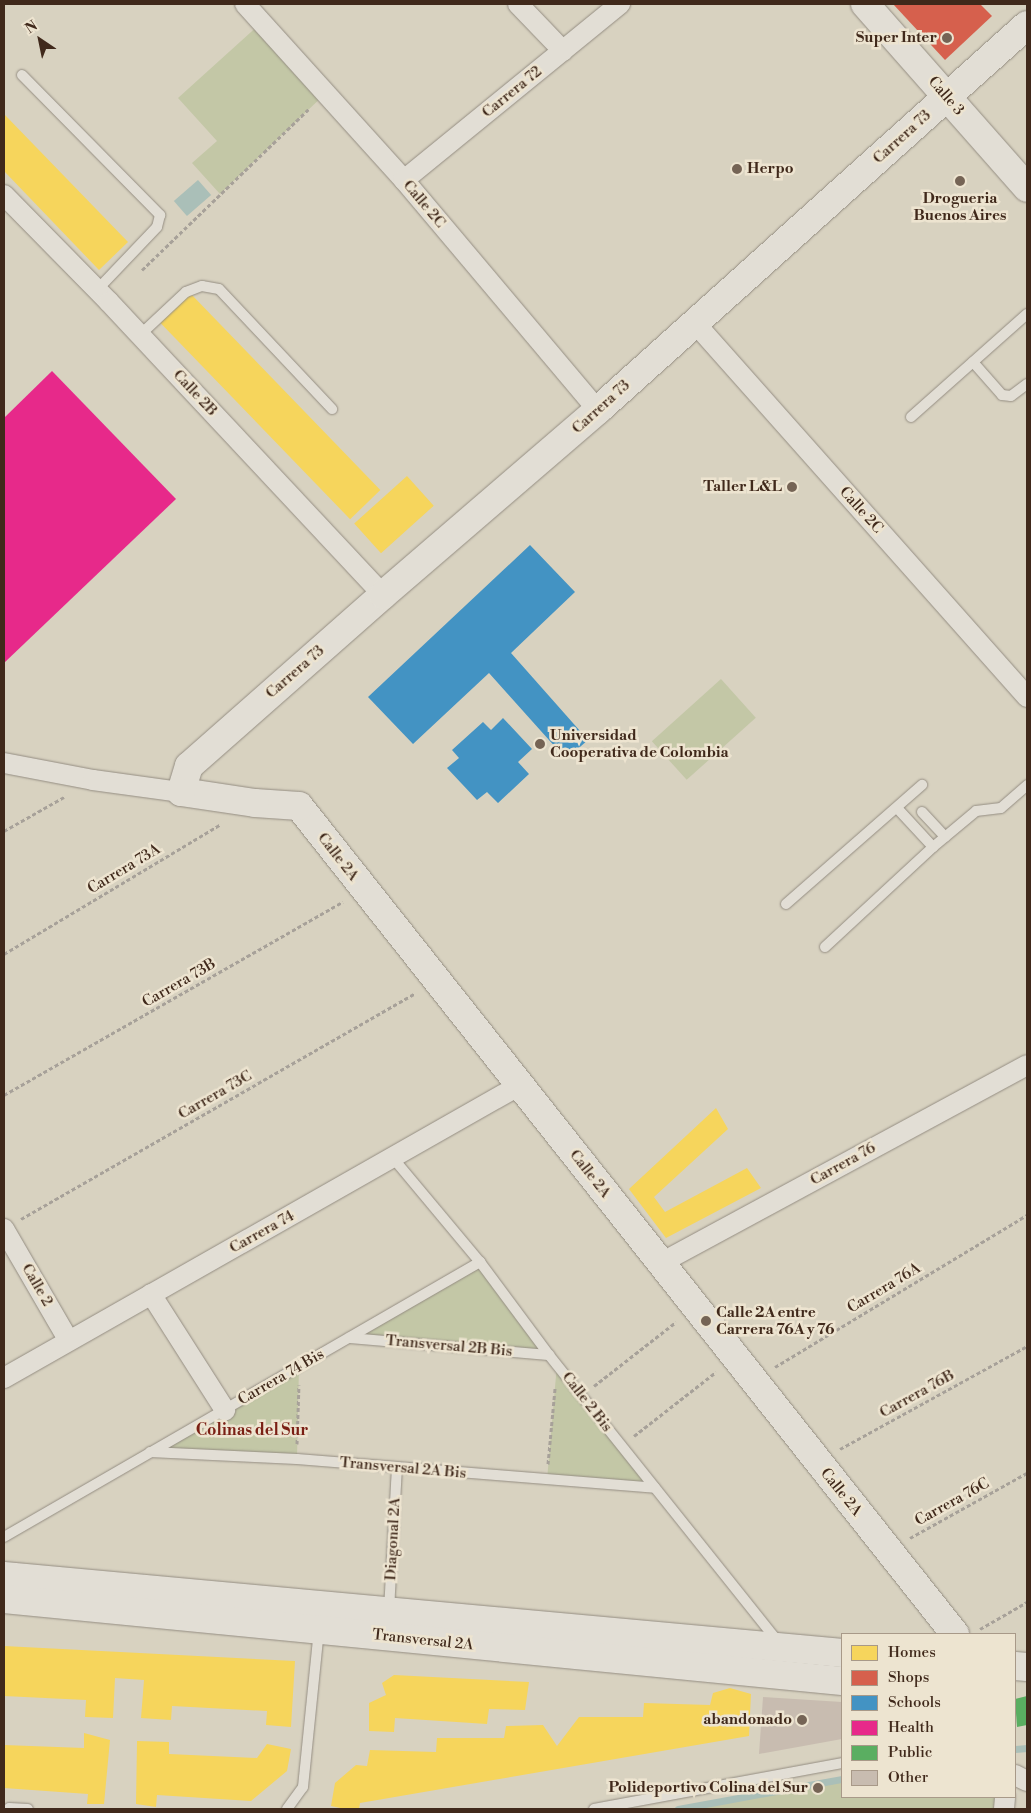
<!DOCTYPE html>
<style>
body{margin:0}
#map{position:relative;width:1031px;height:1813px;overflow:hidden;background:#d8d2c0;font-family:"Libre Bodoni",serif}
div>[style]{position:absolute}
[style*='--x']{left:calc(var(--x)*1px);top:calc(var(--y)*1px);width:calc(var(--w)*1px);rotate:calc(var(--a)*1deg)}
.green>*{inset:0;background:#c3c7a6;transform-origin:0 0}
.water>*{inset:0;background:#aabfb8;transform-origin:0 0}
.homes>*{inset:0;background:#f6d55c;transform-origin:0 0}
.shops>*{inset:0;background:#d6604d}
.schools>*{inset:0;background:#4393c3}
.health>*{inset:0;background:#e7298a}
.public>*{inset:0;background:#5aae61}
.stream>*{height:7px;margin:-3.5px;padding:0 3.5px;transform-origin:3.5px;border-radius:3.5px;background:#aabfb8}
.building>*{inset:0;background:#c8bcb0}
.path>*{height:3px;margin-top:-1.5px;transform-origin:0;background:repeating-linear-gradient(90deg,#a7a199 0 4px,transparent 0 6.5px)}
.roads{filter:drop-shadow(0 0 1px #948d82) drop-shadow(0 0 1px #948d82)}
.lane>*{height:10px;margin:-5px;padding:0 5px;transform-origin:5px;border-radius:5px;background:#e2ded5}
.street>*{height:20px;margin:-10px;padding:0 10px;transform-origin:10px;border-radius:10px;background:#e2ded5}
.secondary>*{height:28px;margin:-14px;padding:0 14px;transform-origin:14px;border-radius:14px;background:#e2ded5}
.dots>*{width:14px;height:14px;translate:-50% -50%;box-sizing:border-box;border:2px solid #ede4d0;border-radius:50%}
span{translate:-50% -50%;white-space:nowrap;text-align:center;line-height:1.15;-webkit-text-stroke:5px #ede4d0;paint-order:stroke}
.poi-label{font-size:15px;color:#40291b;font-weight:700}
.right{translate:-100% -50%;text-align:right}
.left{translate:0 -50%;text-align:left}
.street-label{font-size:15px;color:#40291b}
.neighbourhood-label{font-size:16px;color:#7a1f14;font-weight:700}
.frame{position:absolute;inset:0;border:5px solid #40291b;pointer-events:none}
.legend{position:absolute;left:841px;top:1633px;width:175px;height:165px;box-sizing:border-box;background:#ede4d0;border:1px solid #a89988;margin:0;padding:6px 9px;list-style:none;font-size:15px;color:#40291b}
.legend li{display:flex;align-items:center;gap:10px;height:25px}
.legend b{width:25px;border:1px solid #a89988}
.north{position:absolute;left:15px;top:15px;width:50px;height:50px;-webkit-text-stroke:4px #ede4d0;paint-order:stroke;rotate:326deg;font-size:14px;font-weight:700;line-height:20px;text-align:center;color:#40291b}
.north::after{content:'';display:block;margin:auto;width:18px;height:22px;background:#40291b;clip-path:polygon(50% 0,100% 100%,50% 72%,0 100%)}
</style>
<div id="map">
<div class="green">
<i style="clip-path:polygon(262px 22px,326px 93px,220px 194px,192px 163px,217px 141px,178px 98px)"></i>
<i style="left:721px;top:679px;width:52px;height:93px;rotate:48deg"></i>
<i style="clip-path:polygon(480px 1262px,549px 1355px,349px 1338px)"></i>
<i style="clip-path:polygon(557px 1364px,655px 1488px,547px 1480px)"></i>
<i style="clip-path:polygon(299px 1366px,297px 1459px,150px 1452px)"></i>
<i style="clip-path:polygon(842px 1779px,842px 1797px,1005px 1797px,1004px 1809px,679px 1809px)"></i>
</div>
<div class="water">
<i style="left:198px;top:180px;width:20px;height:32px;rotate:49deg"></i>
</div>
<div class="homes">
<i style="clip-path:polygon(4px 114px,128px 242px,99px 270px,4px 171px)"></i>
<i style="left:190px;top:293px;width:274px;height:42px;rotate:46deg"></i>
<i style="left:407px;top:476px;width:40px;height:71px;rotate:48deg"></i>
<i style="clip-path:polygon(716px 1108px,728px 1129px,654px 1197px,665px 1212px,747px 1168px,761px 1188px,666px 1238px,629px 1189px)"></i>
<i style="clip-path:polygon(4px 1646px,295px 1661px,291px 1727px,266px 1725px,267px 1711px,172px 1706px,171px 1720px,141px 1718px,144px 1680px,115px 1678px,113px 1718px,85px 1717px,86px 1700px,4px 1696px)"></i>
<i style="clip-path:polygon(394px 1675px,529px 1682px,525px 1710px,489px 1709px,487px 1724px,395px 1718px,394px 1732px,369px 1731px,369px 1703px,386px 1695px,382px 1683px)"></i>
<i style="clip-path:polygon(730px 1688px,751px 1694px,749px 1736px,360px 1803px,359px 1809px,345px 1809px,331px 1806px,335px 1783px,356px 1765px,367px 1766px,370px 1750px,436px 1752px,437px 1738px,504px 1738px,506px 1726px,543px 1725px,557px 1746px,579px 1717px,643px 1717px,644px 1703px,710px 1705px,713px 1693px)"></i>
<i style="clip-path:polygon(84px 1733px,110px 1740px,104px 1804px,87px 1804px,88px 1794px,4px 1788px,4px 1745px,84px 1748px)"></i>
<i style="clip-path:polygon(137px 1741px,169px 1742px,169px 1754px,257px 1758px,267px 1744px,291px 1749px,287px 1771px,251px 1801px,157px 1795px,156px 1807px,136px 1804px)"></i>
</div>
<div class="shops">
<i style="clip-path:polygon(893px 4px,980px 4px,992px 16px,945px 60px)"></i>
</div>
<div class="schools">
<i style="clip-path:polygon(530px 545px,575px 592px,511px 653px,588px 740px,566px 759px,489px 673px,413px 744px,368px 697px)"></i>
<i style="clip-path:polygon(503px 718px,532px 749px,518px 762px,529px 774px,498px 803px,487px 792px,477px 800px,447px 768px,459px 758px,452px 750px,483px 722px,491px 730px)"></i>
</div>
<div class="health">
<i style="clip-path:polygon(52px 371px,176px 499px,4px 663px,4px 418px)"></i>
</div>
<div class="public">
<i style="clip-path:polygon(1027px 1696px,1027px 1725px,1017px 1727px,1015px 1699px)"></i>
</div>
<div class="stream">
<i style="--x:1015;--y:1749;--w:12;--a:-5"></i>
<i style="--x:678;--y:1809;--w:167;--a:-10.4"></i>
</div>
<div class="building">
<i style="clip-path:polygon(763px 1697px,842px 1702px,842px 1739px,759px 1754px)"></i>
</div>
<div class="path">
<i style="--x:142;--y:270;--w:233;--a:-44"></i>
<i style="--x:4;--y:831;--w:69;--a:-29.5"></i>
<i style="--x:4;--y:954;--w:253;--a:-30.9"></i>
<i style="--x:4;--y:1095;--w:390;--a:-29.7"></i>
<i style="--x:21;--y:1219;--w:454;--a:-29.8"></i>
<i style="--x:775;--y:1367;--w:294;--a:-31.1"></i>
<i style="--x:594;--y:1386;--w:104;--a:-38"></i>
<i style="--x:634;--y:1436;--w:104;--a:-38"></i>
<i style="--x:297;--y:1444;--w:59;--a:-88.1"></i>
<i style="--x:840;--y:1449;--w:213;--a:-28.8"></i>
<i style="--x:548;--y:1464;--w:76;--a:-84.7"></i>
<i style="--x:910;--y:1538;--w:134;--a:-29.1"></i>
<i style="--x:980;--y:1629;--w:54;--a:-29.9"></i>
</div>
<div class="roads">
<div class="lane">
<i style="--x:22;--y:75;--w:197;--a:45.4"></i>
<i style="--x:160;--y:215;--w:12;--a:104"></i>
<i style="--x:157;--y:227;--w:87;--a:133.6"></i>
<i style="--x:140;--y:335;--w:63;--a:-43.1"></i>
<i style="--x:186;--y:292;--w:17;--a:-21"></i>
<i style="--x:202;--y:286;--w:17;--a:10"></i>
<i style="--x:219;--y:289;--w:165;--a:46.7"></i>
<i style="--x:973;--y:362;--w:44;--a:48.7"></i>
<i style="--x:1002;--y:395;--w:9;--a:6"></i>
<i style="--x:1011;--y:396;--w:20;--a:-37"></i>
<i style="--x:911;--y:417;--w:155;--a:-41.6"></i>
<i style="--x:897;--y:808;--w:53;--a:47.3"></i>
<i style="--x:922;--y:812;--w:34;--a:47"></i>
<i style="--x:786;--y:904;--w:181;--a:-41.2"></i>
<i style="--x:825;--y:947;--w:147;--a:-42.8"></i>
<i style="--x:933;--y:847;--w:56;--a:-39.9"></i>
<i style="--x:976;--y:811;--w:25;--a:-7"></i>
<i style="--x:1001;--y:808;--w:35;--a:-41"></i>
<i style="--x:393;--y:1158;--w:136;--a:50.1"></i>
<i style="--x:480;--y:1262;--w:116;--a:53.4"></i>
<i style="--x:549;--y:1355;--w:367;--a:51.4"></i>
<i style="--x:349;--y:1338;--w:201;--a:4.9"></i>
<i style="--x:150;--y:1452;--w:147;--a:2.7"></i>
<i style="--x:297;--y:1459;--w:359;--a:4.6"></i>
<i style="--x:4;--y:1537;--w:550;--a:-30.02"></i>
<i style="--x:389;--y:1610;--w:142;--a:-86.8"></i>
<i style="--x:9;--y:1808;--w:19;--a:3"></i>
<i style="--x:287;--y:1809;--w:27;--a:-54"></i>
<i style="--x:303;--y:1787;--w:158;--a:-84.2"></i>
<i style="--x:594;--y:1809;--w:252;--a:-10.5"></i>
</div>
<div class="street">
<i style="--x:245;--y:4;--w:237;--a:47.9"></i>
<i style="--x:404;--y:180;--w:301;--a:49.9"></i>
<i style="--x:518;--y:4;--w:65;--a:46.2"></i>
<i style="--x:404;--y:180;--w:279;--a:-39.2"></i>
<i style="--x:4;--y:195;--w:150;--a:45.5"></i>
<i style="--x:109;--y:302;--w:401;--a:46.9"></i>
<i style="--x:695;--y:323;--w:500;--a:48.4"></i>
<i style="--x:4;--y:763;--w:91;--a:10.8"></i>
<i style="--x:93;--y:780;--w:89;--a:7.8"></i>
<i style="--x:4;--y:1229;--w:129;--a:59.9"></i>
<i style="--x:659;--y:1264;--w:418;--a:-28.4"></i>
<i style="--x:151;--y:1294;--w:138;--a:57.5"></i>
<i style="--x:4;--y:1378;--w:593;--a:-29.59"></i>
<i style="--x:1015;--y:1775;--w:13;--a:27"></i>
<i style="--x:1004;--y:1809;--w:12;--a:-85"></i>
</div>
<div class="secondary">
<i style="--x:865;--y:4;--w:245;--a:48.6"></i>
<i style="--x:4;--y:1576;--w:842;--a:5.25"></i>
<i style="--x:4;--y:1599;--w:842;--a:5.59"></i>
<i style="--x:955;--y:1634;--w:1056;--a:-128.39"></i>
<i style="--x:299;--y:806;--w:44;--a:-176.1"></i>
<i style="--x:255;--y:803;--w:75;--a:-171.5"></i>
<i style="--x:181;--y:792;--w:27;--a:-73"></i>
<i style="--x:189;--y:766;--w:259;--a:-41.4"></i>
<i style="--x:383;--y:595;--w:284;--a:-40.7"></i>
<i style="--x:598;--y:410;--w:576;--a:-41.91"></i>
<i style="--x:1015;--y:1666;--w:12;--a:5"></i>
</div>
</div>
<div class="dots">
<i style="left:947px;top:38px;background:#756455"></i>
<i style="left:737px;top:169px;background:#756455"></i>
<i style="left:960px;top:181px;background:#756455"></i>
<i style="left:792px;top:487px;background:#756455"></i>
<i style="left:540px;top:744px;background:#756455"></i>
<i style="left:706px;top:1321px;background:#756455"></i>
<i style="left:802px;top:1720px;background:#756455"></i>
<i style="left:818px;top:1788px;background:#756455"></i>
</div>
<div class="poi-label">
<span class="right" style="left:937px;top:38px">Super Inter</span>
<span class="left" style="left:747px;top:169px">Herpo</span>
<span style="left:960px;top:207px">Drogueria<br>Buenos Aires</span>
<span class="right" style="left:782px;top:487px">Taller L&amp;L</span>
<span class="left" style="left:550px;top:744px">Universidad<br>Cooperativa de Colombia</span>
<span class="left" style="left:716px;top:1321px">Calle 2A entre<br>Carrera 76A y 76</span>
<span class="right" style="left:792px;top:1720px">abandonado</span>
<span class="right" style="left:808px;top:1788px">Polideportivo Colina del Sur</span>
</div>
<div class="street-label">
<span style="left:512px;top:92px;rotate:-39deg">Carrera 72</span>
<span style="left:946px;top:96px;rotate:49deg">Calle 3</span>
<span style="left:902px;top:137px;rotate:-42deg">Carrera 73</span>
<span style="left:424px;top:204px;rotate:50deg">Calle 2C</span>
<span style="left:195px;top:393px;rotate:47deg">Calle 2B</span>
<span style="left:601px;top:407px;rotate:-42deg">Carrera 73</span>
<span style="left:861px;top:510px;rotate:48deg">Calle 2C</span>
<span style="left:295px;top:672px;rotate:-41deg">Carrera 73</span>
<span style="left:338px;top:857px;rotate:52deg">Calle 2A</span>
<span style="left:124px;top:869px;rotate:-31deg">Carrera 73A</span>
<span style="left:179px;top:983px;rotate:-30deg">Carrera 73B</span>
<span style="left:215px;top:1095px;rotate:-30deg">Carrera 73C</span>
<span style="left:843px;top:1164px;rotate:-29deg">Carrera 76</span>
<span style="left:590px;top:1174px;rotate:52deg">Calle 2A</span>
<span style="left:262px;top:1232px;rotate:-29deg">Carrera 74</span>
<span style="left:37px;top:1285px;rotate:60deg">Calle 2</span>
<span style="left:884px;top:1288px;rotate:-31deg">Carrera 76A</span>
<span style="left:449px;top:1346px;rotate:5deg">Transversal 2B Bis</span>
<span style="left:281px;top:1377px;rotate:-30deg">Carrera 74 Bis</span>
<span style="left:917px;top:1394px;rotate:-29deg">Carrera 76B</span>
<span style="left:587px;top:1402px;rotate:52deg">Calle 2 Bis</span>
<span style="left:403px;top:1468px;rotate:5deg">Transversal 2A Bis</span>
<span style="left:841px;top:1492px;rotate:51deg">Calle 2A</span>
<span style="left:952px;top:1502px;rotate:-29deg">Carrera 76C</span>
<span style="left:393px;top:1539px;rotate:-87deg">Diagonal 2A</span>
<span style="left:423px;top:1640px;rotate:6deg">Transversal 2A</span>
</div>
<div class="neighbourhood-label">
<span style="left:252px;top:1430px">Colinas del Sur</span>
</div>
<div class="frame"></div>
<ul class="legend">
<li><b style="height:14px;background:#f6d55c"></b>Homes</li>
<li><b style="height:14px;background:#d6604d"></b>Shops</li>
<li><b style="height:14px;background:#4393c3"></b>Schools</li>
<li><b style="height:14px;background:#e7298a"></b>Health</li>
<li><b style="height:14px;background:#5aae61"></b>Public</li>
<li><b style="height:14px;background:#c8bcb0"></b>Other</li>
</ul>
<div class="north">N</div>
</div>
